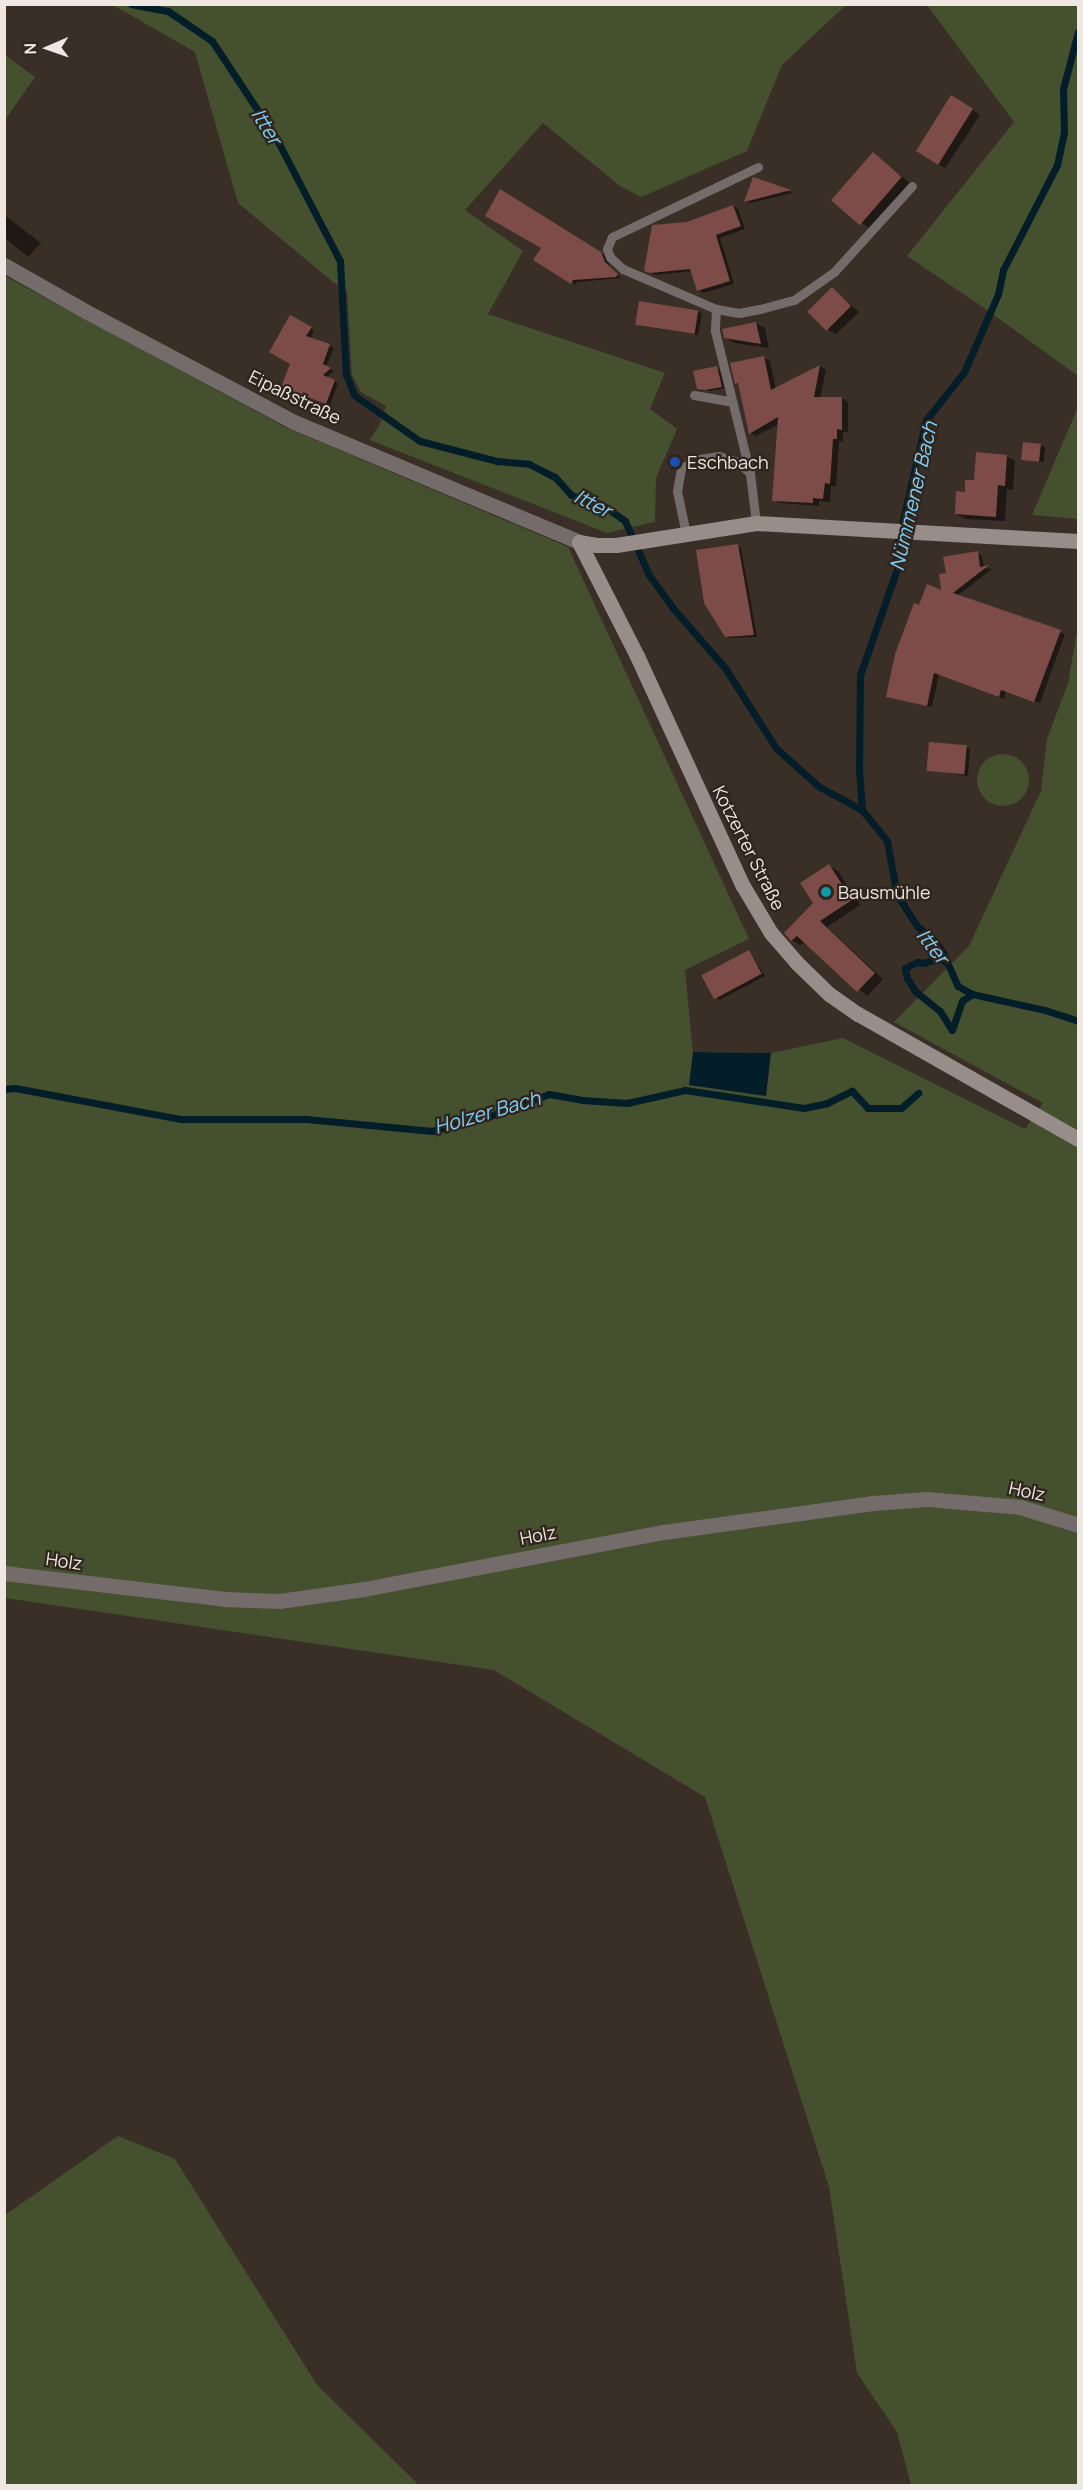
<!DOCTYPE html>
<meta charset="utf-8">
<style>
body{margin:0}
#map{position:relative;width:1083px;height:2490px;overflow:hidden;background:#392f27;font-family:Manrope,sans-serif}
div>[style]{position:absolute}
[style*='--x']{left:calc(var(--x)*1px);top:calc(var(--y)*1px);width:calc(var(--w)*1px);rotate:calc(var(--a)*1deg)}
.green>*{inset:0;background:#45502f}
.round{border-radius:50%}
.water>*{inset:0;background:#031d29}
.shadow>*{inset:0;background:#0007;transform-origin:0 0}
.stream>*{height:7px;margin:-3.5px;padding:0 3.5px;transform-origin:3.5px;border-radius:3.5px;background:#031d29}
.building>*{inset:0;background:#7d4b48;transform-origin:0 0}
.lane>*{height:9px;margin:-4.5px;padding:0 4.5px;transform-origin:4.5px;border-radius:4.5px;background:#736c6a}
.street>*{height:15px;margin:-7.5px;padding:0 7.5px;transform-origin:7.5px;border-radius:7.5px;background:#736c6a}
.secondary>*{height:15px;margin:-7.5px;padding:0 7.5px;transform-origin:7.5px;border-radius:7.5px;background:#978d89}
.dots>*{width:16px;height:16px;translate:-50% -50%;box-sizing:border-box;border:3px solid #2f251d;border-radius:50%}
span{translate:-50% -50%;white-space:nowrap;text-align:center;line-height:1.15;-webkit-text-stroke:4.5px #2f251d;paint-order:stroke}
.street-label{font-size:18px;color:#eee7e2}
.poi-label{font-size:18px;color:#eee7e2}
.left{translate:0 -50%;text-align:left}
.water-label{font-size:20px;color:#7ecef7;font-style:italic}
.frame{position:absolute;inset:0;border:6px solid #eee7e2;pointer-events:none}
.north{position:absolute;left:18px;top:18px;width:60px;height:60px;-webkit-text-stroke:4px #2f251d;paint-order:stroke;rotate:268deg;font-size:16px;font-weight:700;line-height:24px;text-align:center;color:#eee7e2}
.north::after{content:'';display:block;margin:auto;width:21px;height:27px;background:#eee7e2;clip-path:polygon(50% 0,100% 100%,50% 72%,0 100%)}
</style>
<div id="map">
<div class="green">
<i style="clip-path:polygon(113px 5px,846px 5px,782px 65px,747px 151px,641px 197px,620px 186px,543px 123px,465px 210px,523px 251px,488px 314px,665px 373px,650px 409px,677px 429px,656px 478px,655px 522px,607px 533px,370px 440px,380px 424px,386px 406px,361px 392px,352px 375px,347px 291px,333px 282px,238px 203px,195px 52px)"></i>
<i style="clip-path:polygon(927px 5px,1078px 5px,1078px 376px,983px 307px,907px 256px,1014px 122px)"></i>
<i style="clip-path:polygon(5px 55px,35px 77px,5px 120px)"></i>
<i style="clip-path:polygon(5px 276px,285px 427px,568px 547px,749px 939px,685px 970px,693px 1052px,771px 1053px,843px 1038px,1025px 1129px,1043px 1103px,894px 1022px,969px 946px,1041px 791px,1047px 739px,1068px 683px,1078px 626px,1078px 2485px,911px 2485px,897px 2432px,857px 2373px,829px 2187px,705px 1797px,494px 1670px,5px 1598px)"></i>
<i style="clip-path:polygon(1078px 407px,1078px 519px,1032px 515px)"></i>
<i class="round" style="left:977px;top:754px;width:52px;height:52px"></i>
<i style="clip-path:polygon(118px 2136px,175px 2159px,317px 2385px,419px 2485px,5px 2485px,5px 2215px)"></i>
</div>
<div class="water">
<i style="clip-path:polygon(693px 1052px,771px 1053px,766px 1096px,689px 1085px)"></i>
</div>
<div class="shadow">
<i style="clip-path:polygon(961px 102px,980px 115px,945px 168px,936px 163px)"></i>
<i style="left:873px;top:154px;width:47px;height:61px;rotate:38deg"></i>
<i style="clip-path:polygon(754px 179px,791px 192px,793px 193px,750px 203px,746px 201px)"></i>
<i style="clip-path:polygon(501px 191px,605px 256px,609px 265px,621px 278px,577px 282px,576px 285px,535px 259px,543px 248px)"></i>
<i style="clip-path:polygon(733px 206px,738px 209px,745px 229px,720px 238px,734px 284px,703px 293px,698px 290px,692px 271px,656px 275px,646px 270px,687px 223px)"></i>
<i style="clip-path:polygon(7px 217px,41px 243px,28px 257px,4px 237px,4px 218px)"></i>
<i style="clip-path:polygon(833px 289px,859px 312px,836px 334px,827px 329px)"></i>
<i style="clip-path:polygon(641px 303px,698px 311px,702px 314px,698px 335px,641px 326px,637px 324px)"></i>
<i style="clip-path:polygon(291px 317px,314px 330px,310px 339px,334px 348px,326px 367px,334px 371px,326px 378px,338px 383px,330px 405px,286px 388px,291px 364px)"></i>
<i style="clip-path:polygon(756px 323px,765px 328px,769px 348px,734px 343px,725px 337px)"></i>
<i style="clip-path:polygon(764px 358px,770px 361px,776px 389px,820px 366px,826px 370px,820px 399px,842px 398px,848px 402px,848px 432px,843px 432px,843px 442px,839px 441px,836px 486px,831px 486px,830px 502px,819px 501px,819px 506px,780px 503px,774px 500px,779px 424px,756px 436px,750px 433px,740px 385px,736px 383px)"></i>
<i style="clip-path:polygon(716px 368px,720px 370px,725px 388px,710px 391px,698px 388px)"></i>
<i style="clip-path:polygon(1041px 445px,1045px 447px,1044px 462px,1024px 459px)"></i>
<i style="clip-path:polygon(1006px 456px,1015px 461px,1013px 490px,1007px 489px,1005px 521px,965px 519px,956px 514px,966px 493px,976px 482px)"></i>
<i style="clip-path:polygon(737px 545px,741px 548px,757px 637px,730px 638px,726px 636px)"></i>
<i style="clip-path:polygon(977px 553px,982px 556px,984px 568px,992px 569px,957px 596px,1065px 634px,1040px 703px,1006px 691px,1004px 699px,939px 674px,932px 707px,888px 696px,919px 607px,943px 593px,947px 574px)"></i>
<i style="clip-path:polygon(966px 747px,970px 749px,968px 776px,928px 770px)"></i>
<i style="clip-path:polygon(829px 866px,838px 871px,860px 905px,827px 927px,883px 979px,867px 996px,805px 942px,800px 945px,792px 940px,815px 903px)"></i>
<i style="clip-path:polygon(749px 951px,765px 976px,720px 1000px,716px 998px)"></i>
</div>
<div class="stream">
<i style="--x:131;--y:4;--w:38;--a:11"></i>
<i style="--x:168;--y:11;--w:53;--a:34.3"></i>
<i style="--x:212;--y:41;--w:116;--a:56.6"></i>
<i style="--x:276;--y:138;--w:139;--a:62.5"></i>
<i style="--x:340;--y:261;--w:113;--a:87"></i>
<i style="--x:346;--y:374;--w:22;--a:69"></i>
<i style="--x:354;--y:395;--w:80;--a:34.9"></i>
<i style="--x:420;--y:441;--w:80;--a:14.6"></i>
<i style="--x:497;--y:461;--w:32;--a:5"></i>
<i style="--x:529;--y:464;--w:29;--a:27"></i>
<i style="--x:555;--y:477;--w:24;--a:48"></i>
<i style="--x:571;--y:495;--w:31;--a:17"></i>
<i style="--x:601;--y:504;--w:29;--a:35"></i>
<i style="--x:625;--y:521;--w:59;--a:66"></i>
<i style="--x:649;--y:575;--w:39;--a:54"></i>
<i style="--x:672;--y:607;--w:81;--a:49"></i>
<i style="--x:725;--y:668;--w:95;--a:57.5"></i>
<i style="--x:776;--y:748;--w:57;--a:42.1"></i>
<i style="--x:818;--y:786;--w:50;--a:28.6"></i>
<i style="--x:862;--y:810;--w:40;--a:51"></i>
<i style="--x:887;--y:841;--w:55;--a:79.5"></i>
<i style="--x:897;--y:895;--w:37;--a:57"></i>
<i style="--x:917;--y:926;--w:22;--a:39"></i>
<i style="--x:934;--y:940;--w:16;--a:55"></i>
<i style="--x:943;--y:953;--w:36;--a:66"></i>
<i style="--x:958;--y:986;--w:16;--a:30"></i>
<i style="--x:972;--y:994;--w:75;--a:12.4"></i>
<i style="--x:1045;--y:1010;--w:35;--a:18"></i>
<i style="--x:862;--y:810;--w:40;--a:-94.3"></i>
<i style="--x:859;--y:770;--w:95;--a:-89.4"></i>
<i style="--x:860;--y:675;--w:112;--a:-70.8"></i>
<i style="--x:897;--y:569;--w:19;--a:-93"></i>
<i style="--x:896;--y:550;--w:133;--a:-77"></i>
<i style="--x:926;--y:420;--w:61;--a:-51.6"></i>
<i style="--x:964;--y:372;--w:85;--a:-66.4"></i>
<i style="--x:998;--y:294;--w:25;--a:-78"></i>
<i style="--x:1003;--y:270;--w:118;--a:-62.8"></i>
<i style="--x:1057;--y:165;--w:33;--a:-78"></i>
<i style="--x:1064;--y:133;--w:44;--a:-91.3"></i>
<i style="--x:1063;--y:89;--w:59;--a:-75.3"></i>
<i style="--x:946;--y:962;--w:8;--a:-150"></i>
<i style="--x:939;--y:958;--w:16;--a:162"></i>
<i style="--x:924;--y:963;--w:7;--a:-172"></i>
<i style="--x:917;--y:962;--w:13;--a:153"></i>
<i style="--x:905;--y:968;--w:10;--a:79"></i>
<i style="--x:907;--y:978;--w:15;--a:58"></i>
<i style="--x:915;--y:991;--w:32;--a:39"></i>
<i style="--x:940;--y:1011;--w:22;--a:58"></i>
<i style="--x:952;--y:1030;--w:31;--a:-71"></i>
<i style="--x:962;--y:1001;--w:12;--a:-35"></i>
<i style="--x:4;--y:1089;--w:11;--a:-5"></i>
<i style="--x:15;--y:1088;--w:169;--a:10.6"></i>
<i style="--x:181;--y:1119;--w:125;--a:0"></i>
<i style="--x:306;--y:1119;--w:127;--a:5.4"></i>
<i style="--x:432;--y:1131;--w:60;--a:-14.5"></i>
<i style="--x:490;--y:1116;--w:63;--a:-20.4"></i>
<i style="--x:549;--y:1094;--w:34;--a:10"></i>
<i style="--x:582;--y:1100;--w:45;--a:3.8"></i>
<i style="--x:627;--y:1103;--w:59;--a:-12.6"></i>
<i style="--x:685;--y:1090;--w:120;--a:8.6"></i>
<i style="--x:804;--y:1108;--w:24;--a:-12"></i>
<i style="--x:827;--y:1103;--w:28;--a:-26"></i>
<i style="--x:852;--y:1091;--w:23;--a:47"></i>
<i style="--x:868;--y:1108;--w:33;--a:0"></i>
<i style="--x:901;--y:1108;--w:23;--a:-41"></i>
</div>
<div class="building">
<i style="left:951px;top:95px;width:26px;height:66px;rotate:32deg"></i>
<i style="left:873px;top:152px;width:38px;height:64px;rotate:41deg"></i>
<i style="clip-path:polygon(753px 177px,791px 190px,744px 202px)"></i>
<i style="clip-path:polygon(500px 189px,601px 252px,605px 262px,618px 274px,616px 277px,573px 280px,571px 284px,533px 260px,541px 248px,485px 216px)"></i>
<i style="clip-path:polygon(733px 205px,741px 226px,716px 235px,730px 281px,697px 291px,690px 269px,650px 273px,644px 271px,652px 225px,687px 222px)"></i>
<i style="left:832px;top:287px;width:27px;height:35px;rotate:45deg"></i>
<i style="left:639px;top:301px;width:60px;height:24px;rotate:9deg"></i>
<i style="clip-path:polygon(290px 315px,312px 327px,306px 336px,330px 344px,323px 364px,331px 368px,323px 375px,335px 380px,326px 404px,281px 387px,290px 364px,269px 352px)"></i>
<i style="clip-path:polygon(756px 322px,761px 344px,724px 338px,722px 329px)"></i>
<i style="clip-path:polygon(764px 356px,771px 390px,820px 365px,814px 397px,842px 397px,842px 430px,837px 429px,837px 439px,833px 439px,830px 484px,825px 483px,823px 499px,813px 498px,813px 503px,772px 501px,778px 417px,749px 434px,738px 383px,735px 384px,730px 363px)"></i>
<i style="clip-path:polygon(717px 366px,722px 387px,705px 390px,697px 389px,693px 371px)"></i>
<i style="left:1023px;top:442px;width:18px;height:18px;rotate:6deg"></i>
<i style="clip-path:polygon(976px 452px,1007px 455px,1005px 486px,998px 485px,996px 517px,955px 514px,956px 491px,965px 492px,965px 480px,974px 480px)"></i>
<i style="clip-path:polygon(738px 544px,754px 635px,725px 637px,704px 603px,696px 550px)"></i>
<i style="clip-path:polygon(978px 551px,980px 567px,989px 565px,953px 593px,1061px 630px,1034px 702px,1001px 690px,999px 697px,934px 673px,927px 706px,886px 697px,895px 654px,914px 603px,919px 605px,927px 584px,941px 590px,939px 574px,946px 573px,943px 557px)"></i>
<i style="left:929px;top:742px;width:38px;height:29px;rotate:5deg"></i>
<i style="clip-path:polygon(829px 864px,852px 900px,820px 921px,875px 973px,857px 992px,797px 936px,791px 941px,784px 933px,813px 903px,800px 883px)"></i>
<i style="left:749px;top:950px;width:27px;height:54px;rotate:62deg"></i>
</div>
<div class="lane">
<i style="--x:758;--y:167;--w:162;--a:154.4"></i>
<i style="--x:612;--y:237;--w:13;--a:113"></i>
<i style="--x:607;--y:249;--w:9;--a:69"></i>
<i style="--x:610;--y:257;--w:18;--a:43"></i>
<i style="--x:623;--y:269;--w:101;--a:23.3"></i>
<i style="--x:716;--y:309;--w:23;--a:10"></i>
<i style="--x:739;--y:313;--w:21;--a:-11"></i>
<i style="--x:760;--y:309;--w:35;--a:-15"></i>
<i style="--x:794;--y:300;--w:49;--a:-35"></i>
<i style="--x:834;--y:272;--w:116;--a:-47.8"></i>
<i style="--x:716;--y:309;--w:22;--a:93"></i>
<i style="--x:715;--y:331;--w:146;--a:76.2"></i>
<i style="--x:750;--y:473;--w:50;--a:83.2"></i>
<i style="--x:694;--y:395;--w:39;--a:10"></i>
<i style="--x:686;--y:534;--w:44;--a:-101.8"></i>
<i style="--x:677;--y:491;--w:23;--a:-80"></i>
<i style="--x:681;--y:468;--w:21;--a:-25"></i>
<i style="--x:700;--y:459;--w:19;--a:-9"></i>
<i style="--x:719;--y:456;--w:19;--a:18"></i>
<i style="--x:737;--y:462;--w:17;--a:40"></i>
</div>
<div class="street">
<i style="--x:4;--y:265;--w:95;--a:29.5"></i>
<i style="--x:87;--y:312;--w:234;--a:28"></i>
<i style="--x:294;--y:422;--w:309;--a:22.8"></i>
<i style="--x:4;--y:1573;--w:222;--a:6.7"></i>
<i style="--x:224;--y:1599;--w:55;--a:2.1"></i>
<i style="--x:279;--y:1601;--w:86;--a:-8"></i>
<i style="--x:364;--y:1589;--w:305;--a:-10.8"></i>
<i style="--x:664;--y:1532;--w:211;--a:-7.9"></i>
<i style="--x:873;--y:1503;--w:54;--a:-4.2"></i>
<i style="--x:927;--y:1499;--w:93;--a:4.9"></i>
<i style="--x:1020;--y:1507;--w:61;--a:17.2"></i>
</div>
<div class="secondary">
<i style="--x:579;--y:542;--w:128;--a:63"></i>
<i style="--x:637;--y:656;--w:253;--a:65.3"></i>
<i style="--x:743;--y:886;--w:55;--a:59.2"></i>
<i style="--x:771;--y:933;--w:38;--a:49"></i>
<i style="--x:796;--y:962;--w:46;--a:44.1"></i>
<i style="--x:829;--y:994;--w:35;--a:35"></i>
<i style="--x:858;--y:1014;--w:253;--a:29.6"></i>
<i style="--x:579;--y:542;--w:17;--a:10"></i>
<i style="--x:596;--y:545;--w:20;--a:0"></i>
<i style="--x:616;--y:545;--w:142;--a:-8.9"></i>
<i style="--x:756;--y:523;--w:323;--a:3.2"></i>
</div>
<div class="dots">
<i style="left:675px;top:462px;background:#1a4fb4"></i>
<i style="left:826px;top:892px;background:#0f9aa8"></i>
</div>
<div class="street-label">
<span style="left:295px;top:397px;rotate:26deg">Eipaßstraße</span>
<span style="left:749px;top:848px;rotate:63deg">Kotzerter Straße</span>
<span style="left:1027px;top:1491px;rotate:12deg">Holz</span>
<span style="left:538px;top:1535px;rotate:-11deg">Holz</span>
<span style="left:64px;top:1561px;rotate:8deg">Holz</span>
</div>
<div class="poi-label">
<span class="left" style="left:687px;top:462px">Eschbach</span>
<span class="left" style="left:838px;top:892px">Bausmühle</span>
</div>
<div class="water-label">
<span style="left:267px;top:126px;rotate:58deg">Itter</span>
<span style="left:913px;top:496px;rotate:-77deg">Nümmener Bach</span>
<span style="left:593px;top:503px;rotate:27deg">Itter</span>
<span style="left:933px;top:946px;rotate:52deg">Itter</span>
<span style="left:487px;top:1112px;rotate:-16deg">Holzer Bach</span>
</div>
<div class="frame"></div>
<div class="north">N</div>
</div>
